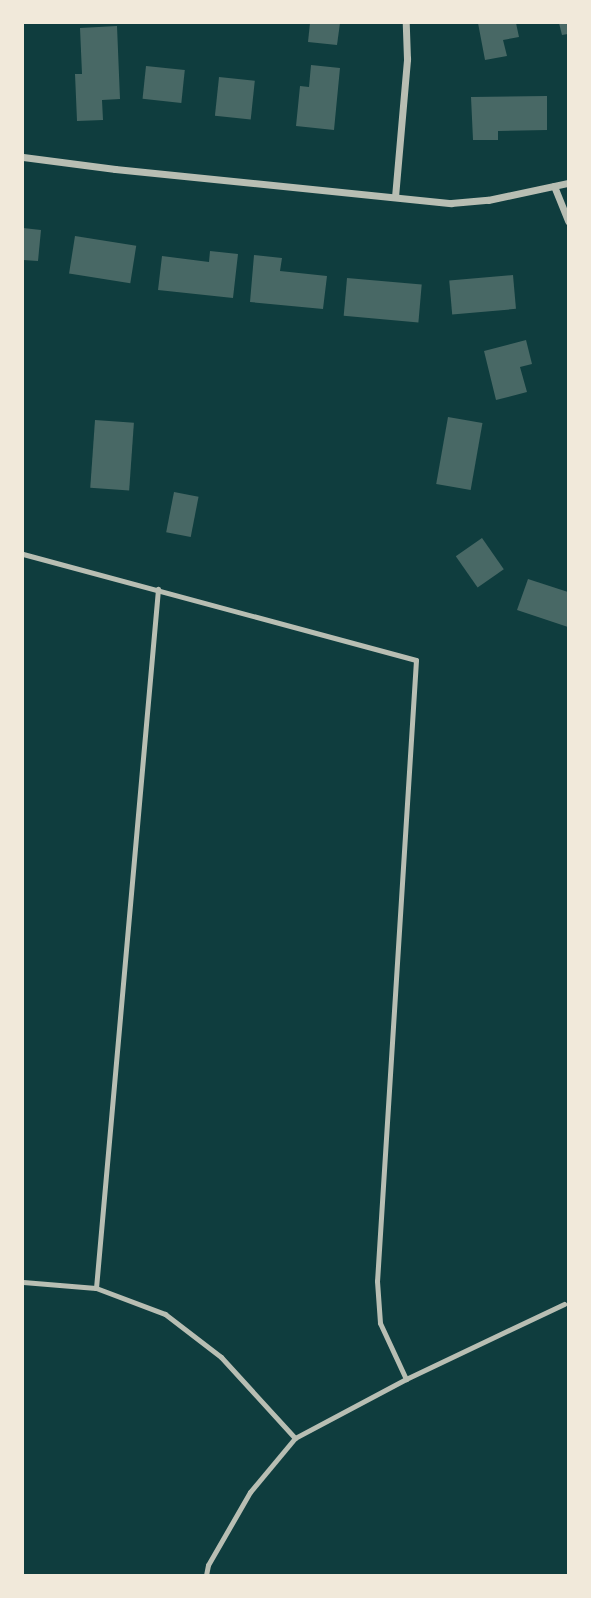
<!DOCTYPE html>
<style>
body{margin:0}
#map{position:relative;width:591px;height:1598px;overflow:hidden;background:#0f3d3e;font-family:Figtree,sans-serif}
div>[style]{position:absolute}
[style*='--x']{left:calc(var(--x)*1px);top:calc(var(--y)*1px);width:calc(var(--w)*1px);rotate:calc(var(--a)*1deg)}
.building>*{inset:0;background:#486865;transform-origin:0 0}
.service>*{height:5px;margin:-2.5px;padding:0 2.5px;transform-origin:2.5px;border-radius:2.5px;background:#b8beb3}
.minor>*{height:7px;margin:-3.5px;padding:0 3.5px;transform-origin:3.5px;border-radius:3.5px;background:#b8beb3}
span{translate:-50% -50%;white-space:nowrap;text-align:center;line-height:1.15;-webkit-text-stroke:5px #f1e9da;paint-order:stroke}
.frame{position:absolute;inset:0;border:24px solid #f1e9da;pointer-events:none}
</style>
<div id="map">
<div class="building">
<i style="clip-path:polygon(310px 23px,340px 23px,337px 45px,308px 42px)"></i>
<i style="clip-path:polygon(478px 23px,516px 23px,519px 37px,503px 40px,507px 56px,485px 60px)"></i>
<i style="clip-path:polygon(559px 23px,568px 23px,568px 34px,562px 35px)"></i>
<i style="clip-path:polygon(117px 26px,120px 99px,102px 100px,103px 120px,77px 121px,75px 74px,82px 74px,80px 28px)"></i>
<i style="clip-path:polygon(311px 65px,340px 68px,334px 130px,296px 126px,300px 86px,309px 87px)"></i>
<i style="left:146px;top:66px;width:39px;height:33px;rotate:6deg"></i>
<i style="left:219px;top:77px;width:36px;height:39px;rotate:6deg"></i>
<i style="clip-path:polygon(547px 96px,547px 130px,498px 131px,498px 140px,473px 140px,471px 97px)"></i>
<i style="clip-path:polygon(23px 228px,41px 230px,38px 261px,23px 260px)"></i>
<i style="left:75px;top:236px;width:62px;height:38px;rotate:9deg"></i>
<i style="clip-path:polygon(210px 251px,238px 254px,233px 298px,158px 290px,162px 256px,209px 262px)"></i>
<i style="clip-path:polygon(254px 255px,282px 258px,280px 271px,327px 276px,323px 309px,250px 302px)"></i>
<i style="left:513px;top:275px;width:34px;height:64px;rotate:85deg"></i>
<i style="left:347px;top:278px;width:75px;height:38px;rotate:5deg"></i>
<i style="clip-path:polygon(526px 340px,532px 364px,520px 367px,527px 392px,496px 400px,484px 351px)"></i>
<i style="left:448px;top:417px;width:35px;height:68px;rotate:10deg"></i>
<i style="left:95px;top:420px;width:39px;height:68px;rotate:4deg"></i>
<i style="left:174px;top:492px;width:25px;height:41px;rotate:11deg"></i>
<i style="left:482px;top:538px;width:38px;height:32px;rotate:55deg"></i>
<i style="clip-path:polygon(528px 579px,568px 592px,568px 627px,517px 610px)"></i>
</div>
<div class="service">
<i style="--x:23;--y:554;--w:407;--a:15.1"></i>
<i style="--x:416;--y:660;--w:622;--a:93.59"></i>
<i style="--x:377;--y:1281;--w:42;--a:85.9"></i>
<i style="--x:380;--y:1323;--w:62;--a:65.1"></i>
<i style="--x:406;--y:1379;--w:126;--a:152"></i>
<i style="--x:295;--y:1438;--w:70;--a:129.8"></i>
<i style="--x:250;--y:1492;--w:84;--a:119.9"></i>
<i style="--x:208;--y:1565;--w:10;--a:101"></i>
<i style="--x:23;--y:1282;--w:73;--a:4.7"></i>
<i style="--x:96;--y:1288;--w:74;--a:20.6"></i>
<i style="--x:165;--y:1314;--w:71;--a:37.5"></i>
<i style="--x:221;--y:1357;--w:110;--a:47.6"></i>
<i style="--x:96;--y:1288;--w:702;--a:-84.93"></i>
<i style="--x:406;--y:1379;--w:175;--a:-25.4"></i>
</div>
<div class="minor">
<i style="--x:23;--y:157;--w:93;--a:7.4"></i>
<i style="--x:115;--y:169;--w:338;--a:5.8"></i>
<i style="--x:451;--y:203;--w:37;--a:-5"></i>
<i style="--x:488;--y:200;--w:82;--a:-12"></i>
<i style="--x:554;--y:186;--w:38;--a:68"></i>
<i style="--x:395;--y:197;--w:139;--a:-85"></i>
<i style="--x:407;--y:59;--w:36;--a:-92"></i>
</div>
<div class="frame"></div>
</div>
